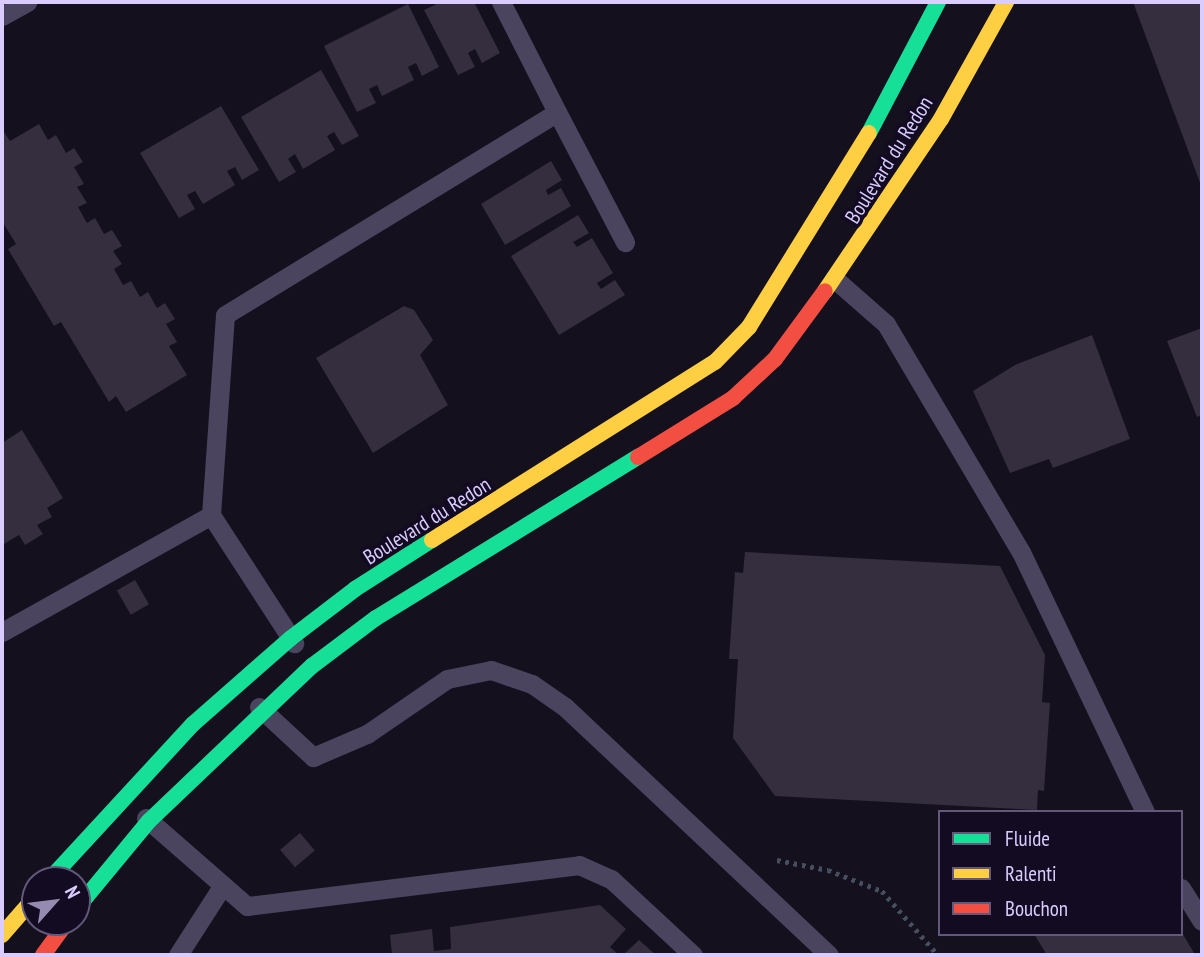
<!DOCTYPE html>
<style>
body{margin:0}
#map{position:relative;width:1204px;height:957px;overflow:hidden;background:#14101d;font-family:"PT Sans Narrow",sans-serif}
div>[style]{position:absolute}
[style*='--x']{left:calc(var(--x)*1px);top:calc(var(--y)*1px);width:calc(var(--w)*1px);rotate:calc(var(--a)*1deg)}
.building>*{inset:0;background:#342e3f;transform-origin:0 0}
.path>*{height:4.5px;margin-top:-2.25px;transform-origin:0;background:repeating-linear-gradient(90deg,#444f60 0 3.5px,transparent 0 8.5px)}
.lane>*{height:19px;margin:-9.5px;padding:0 9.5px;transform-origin:9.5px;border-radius:9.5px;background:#4a445e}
.fast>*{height:16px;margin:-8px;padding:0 8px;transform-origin:8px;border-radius:8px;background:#16e098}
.slow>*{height:16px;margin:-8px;padding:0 8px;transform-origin:8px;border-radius:8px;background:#ffcf43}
.jam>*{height:16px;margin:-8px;padding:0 8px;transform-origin:8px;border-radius:8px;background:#f24e42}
span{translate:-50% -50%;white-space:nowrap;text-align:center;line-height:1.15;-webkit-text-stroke:7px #130b22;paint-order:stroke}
.street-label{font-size:21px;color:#daccff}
.frame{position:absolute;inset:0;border:4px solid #daccff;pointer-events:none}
.legend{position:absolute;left:938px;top:810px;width:245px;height:126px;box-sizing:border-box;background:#130b22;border:2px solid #63587a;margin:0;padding:9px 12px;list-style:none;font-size:21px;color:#daccff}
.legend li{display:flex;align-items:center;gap:14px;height:35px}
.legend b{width:35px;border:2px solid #63587a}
.north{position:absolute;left:21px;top:866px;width:70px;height:70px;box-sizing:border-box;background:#130b22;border:2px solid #63587a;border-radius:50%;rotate:62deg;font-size:19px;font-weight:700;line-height:28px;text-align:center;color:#daccff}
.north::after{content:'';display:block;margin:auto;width:24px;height:32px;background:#958ab0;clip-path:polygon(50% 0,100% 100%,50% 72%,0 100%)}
</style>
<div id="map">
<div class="building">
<i style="clip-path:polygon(441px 2px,474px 2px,500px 53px,482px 63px,475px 49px,468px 53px,475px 67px,458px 75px,424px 10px)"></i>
<i style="clip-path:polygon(1133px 2px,1202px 2px,1202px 188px)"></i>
<i style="clip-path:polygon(408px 4px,439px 67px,422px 76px,416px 63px,408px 67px,414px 80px,382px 96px,377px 85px,369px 89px,376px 103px,357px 112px,324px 46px)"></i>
<i style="clip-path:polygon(321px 70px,359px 136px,342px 145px,334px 132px,327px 136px,335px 150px,303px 169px,295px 154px,288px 159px,296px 172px,279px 182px,241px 117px)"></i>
<i style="clip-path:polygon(221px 106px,259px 170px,242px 180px,235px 167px,227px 171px,235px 185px,203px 204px,195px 191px,187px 195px,195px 209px,179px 218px,140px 153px)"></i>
<i style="clip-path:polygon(39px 124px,48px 140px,56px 135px,66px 153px,74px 148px,83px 162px,74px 167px,84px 184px,77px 187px,87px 203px,78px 207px,87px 223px,95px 218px,104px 234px,112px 230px,122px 246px,113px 251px,122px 264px,114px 269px,123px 285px,131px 281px,140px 297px,148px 292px,157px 308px,165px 303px,175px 319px,166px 324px,177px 342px,169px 346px,187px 375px,126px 412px,116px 396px,109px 402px,61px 322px,54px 326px,8px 249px,16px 244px,2px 221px,2px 129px,10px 141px)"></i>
<i style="clip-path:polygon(551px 161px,562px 180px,546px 190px,548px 195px,561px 188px,571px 206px,505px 245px,481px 204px)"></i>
<i style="clip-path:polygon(578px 215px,589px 233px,573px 242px,577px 247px,592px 238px,613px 273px,597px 283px,601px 289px,615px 280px,625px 295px,559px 335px,511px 256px)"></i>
<i style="clip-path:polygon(404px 306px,414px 310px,433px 340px,420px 355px,448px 405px,373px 453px,316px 358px)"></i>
<i style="clip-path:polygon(1202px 328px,1202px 415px,1197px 417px,1167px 341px)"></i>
<i style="clip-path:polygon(1092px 335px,1130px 439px,1053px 468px,1049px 459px,1010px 473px,973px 391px,1015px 365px)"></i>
<i style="clip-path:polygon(22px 430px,63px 498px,47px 508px,52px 517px,37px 525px,43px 534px,25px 545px,19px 535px,4px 544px,2px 443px)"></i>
<i style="clip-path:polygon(745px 552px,1000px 566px,1045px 655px,1042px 702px,1050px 703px,1044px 791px,1038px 790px,1037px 810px,775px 796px,733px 738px,738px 659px,729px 659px,735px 572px,743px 573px)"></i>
<i style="left:135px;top:580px;width:28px;height:21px;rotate:60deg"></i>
<i style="left:300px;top:833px;width:23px;height:26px;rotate:50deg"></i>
<i style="clip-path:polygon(600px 905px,626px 929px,610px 947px,619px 955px,392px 955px,390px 935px,432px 929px,434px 951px,451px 949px,450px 927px)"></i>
<i style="clip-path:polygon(1181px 931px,1194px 953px,1190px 955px,1047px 955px,1034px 934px)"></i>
<i style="clip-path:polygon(639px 940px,656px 955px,623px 955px)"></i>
</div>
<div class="path">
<i style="--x:777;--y:860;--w:52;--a:11.1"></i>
<i style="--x:828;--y:870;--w:58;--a:21.3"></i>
<i style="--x:882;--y:891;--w:85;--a:48.8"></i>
</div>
<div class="lane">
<i style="--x:501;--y:2;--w:123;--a:63"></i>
<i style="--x:2;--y:16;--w:29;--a:-29"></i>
<i style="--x:837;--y:281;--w:65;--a:41.3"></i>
<i style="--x:886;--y:324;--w:265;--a:59.4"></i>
<i style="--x:1021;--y:552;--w:288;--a:64.5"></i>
<i style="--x:211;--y:515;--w:200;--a:-86"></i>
<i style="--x:225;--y:315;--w:389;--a:-31.4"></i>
<i style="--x:557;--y:112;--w:147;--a:62.4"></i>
<i style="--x:2;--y:632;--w:240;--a:-29.2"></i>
<i style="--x:211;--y:515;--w:153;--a:57"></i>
<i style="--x:259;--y:707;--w:74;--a:42.8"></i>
<i style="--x:313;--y:757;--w:59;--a:-23.1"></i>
<i style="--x:367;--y:734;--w:97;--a:-34.5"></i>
<i style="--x:447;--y:679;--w:45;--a:-11.6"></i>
<i style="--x:491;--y:670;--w:43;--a:18.9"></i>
<i style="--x:532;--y:684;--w:40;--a:34.9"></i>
<i style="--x:565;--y:707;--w:362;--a:43.2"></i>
<i style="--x:146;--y:818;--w:134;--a:41.1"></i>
<i style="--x:247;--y:906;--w:335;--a:-7"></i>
<i style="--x:579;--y:865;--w:35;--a:24"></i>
<i style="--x:611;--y:879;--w:112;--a:42.8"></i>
<i style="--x:1181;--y:888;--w:39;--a:58"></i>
<i style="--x:178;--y:955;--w:83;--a:-57.3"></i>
</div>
<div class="fast">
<i style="--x:869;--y:133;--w:148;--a:-62.2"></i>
<i style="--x:49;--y:880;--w:212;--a:-47.3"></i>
<i style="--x:193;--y:724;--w:130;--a:-41.3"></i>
<i style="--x:291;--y:638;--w:81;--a:-37.4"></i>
<i style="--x:355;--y:589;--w:91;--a:-32.5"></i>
<i style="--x:77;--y:908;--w:113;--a:-50.4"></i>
<i style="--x:149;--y:821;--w:225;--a:-43.6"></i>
<i style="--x:312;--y:666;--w:80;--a:-36.9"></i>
<i style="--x:376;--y:618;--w:308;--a:-31.6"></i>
</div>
<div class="slow">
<i style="--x:825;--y:291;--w:207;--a:-56"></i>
<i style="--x:941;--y:119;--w:134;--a:-60.9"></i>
<i style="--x:432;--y:540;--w:334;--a:-32.2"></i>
<i style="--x:715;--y:362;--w:49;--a:-45.8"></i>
<i style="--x:749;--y:327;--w:228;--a:-58.3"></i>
<i style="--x:2;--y:935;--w:50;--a:-49"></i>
</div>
<div class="jam">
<i style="--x:638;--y:457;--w:112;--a:-31.8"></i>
<i style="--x:733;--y:398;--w:57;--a:-42.9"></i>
<i style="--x:775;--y:359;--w:84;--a:-53.7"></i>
<i style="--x:43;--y:955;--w:41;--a:-54"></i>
</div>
<div class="street-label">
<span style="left:889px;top:160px;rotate:-58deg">Boulevard du Redon</span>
<span style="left:427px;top:521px;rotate:-32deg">Boulevard du Redon</span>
</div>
<div class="frame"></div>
<ul class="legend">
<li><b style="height:9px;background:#16e098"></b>Fluide</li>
<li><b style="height:9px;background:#ffcf43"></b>Ralenti</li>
<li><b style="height:9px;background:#f24e42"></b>Bouchon</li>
</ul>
<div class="north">N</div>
</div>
